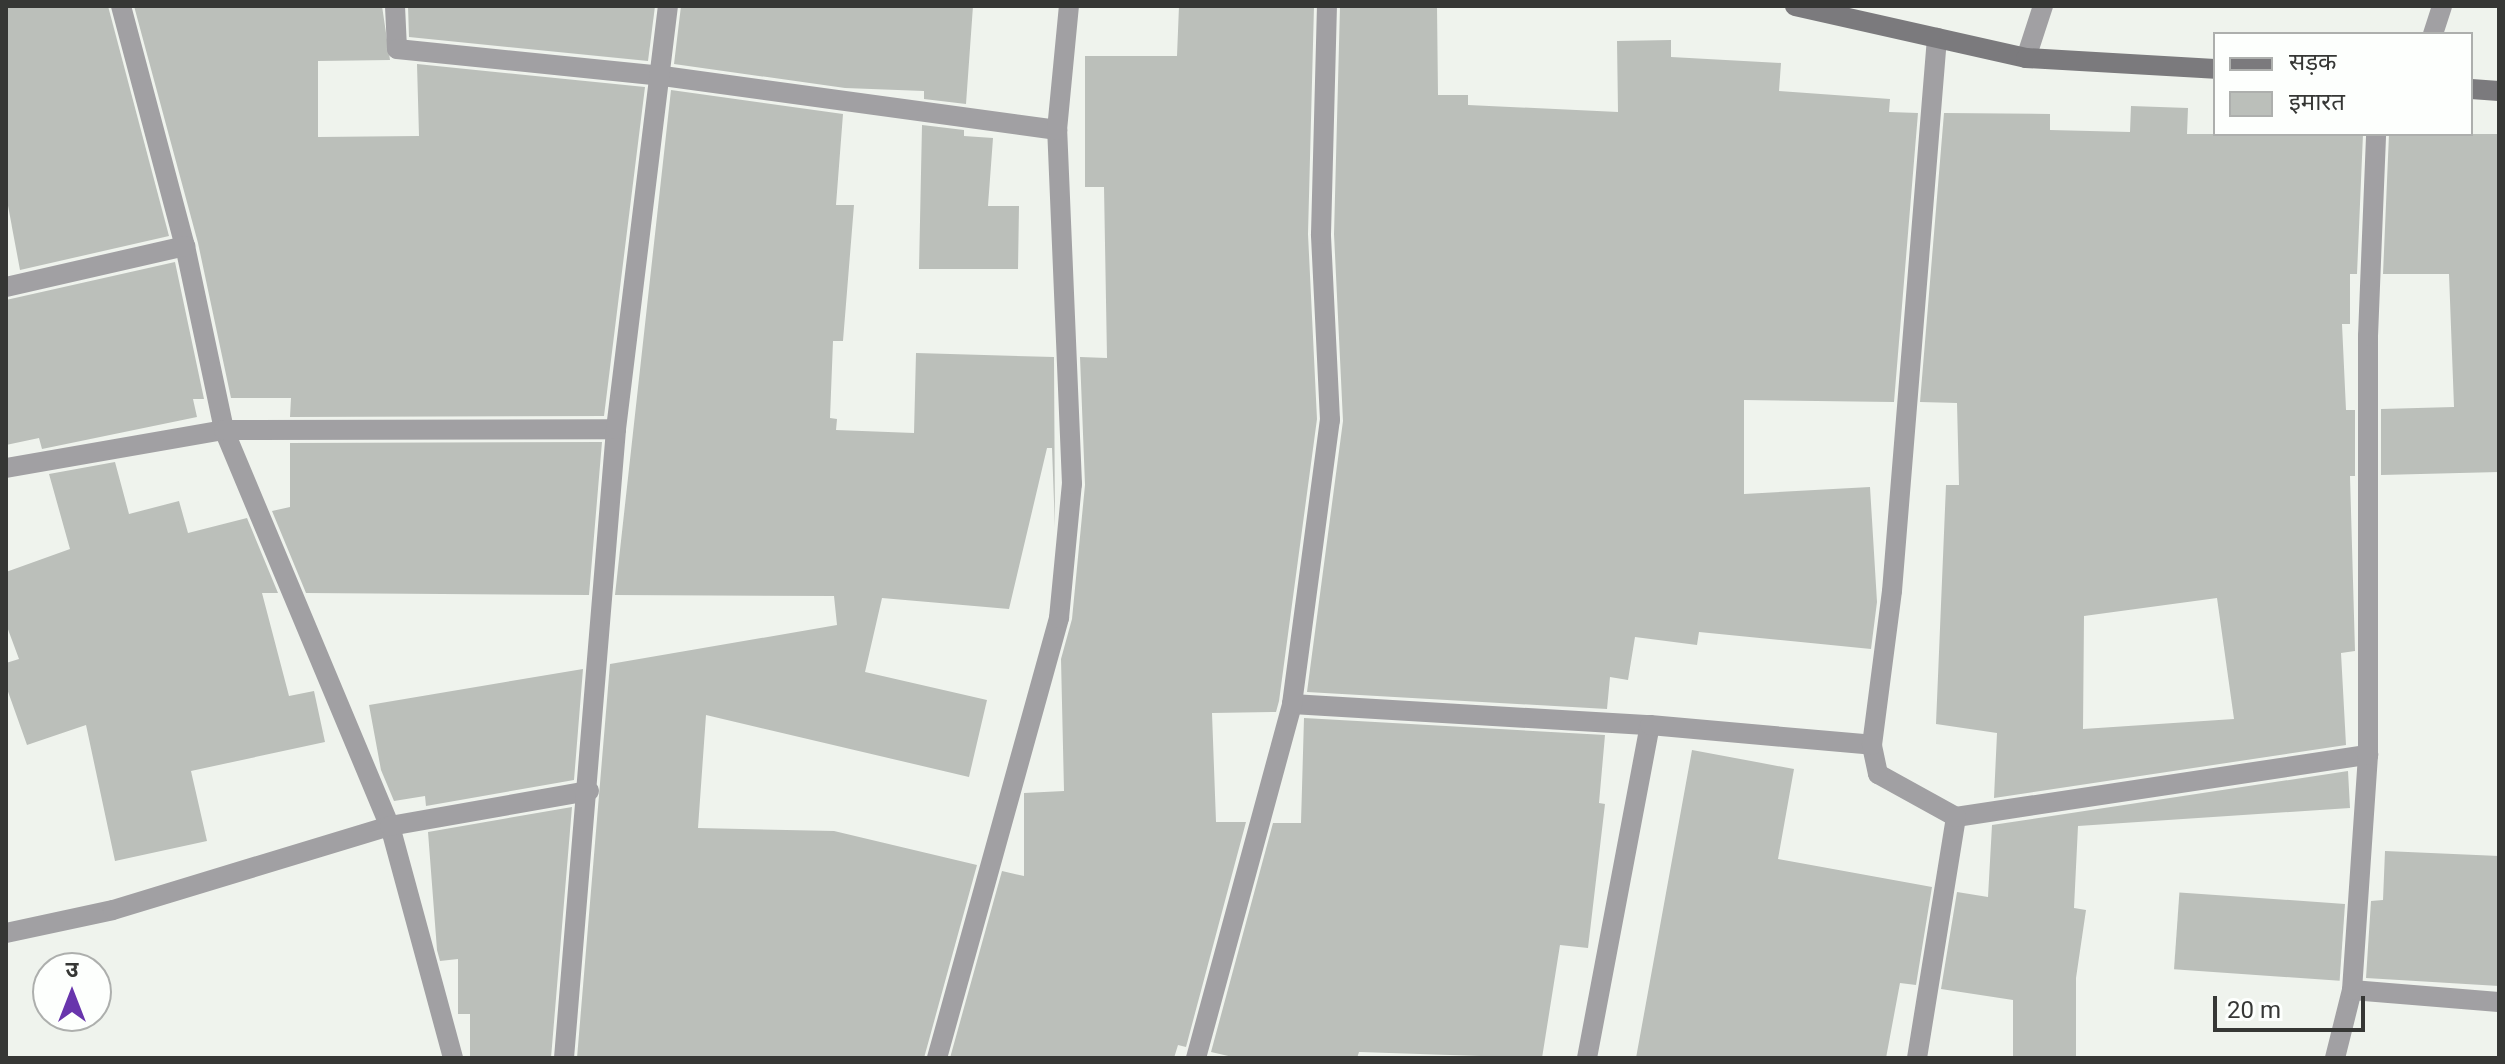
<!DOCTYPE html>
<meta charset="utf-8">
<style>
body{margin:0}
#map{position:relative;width:2505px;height:1064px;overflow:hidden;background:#eff3ed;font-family:Roboto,"Noto Sans Devanagari",sans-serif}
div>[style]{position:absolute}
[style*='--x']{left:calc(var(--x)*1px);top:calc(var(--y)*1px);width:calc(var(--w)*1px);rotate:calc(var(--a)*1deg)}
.building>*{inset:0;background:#bbbfba;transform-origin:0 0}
.minor>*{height:20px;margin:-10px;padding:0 10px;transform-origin:10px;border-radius:10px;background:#a1a0a3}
.secondary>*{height:20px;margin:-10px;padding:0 10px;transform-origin:10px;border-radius:10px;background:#7b7a7d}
span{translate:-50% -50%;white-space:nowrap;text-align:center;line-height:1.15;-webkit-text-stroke:7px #fdfffd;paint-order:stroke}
.frame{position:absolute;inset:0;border:8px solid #363735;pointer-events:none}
.legend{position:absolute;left:2213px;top:32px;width:260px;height:104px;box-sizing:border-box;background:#fdfffd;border:2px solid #adafad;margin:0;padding:10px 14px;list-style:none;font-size:24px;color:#363735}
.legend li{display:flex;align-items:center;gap:16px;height:40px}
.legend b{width:40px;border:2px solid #adafad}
.north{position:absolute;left:32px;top:952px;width:80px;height:80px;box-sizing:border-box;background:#fdfffd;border:2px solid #adafad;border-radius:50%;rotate:0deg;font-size:22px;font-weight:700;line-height:32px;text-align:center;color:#363735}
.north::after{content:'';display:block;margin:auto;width:28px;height:36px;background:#6835ac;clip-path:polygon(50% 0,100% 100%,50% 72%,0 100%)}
.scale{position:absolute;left:2213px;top:996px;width:152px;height:36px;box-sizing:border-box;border:4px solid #363735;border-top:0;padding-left:10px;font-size:24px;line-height:28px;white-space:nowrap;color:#363735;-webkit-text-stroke:6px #fdfffd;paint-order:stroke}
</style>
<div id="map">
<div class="building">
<i style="clip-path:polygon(6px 6px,108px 6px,169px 236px,20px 270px,6px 195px)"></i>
<i style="clip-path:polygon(134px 6px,382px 6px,390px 60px,318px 61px,318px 137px,419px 136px,417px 64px,645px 87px,604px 416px,290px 417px,291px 398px,231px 398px,198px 243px)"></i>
<i style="clip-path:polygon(408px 6px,655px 6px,648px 61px,409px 37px)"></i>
<i style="clip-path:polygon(681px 6px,973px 6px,966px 104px,924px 99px,924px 91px,845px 88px,674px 64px)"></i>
<i style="clip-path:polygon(1179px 6px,1314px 6px,1308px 234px,1317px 419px,1279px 701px,1276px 712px,1212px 713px,1216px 822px,1246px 822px,1186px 1047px,1178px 1045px,1174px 1058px,950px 1058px,1002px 871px,1024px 876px,1024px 793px,1064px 791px,1061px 659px,1072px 619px,1085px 485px,1080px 357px,1107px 358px,1104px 187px,1085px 187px,1085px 56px,1177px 56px)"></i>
<i style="clip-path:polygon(1340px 6px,1437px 6px,1438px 95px,1468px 95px,1468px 105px,1618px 112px,1617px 41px,1671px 40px,1671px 57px,1781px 63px,1779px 91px,1890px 99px,1889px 112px,1918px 113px,1894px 402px,1744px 400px,1744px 494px,1870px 487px,1877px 602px,1871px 649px,1699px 632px,1697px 645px,1635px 637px,1628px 680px,1610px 677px,1607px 709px,1307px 692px,1343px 421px,1334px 234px)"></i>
<i style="clip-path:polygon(671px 90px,843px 114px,836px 205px,854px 205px,843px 341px,833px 341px,830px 418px,837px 419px,836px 430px,914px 433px,916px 353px,1054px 357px,1055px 528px,1052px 448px,1047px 448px,1009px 609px,882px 598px,865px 672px,987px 700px,969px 777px,706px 715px,698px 828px,834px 831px,977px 865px,924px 1058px,577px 1058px,610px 664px,837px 625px,834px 596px,615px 595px)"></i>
<i style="clip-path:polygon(evenodd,2131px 106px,2188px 108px,2187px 134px,2363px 134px,2357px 274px,2350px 274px,2350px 324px,2342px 324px,2346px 410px,2355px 410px,2355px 476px,2350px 476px,2355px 651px,2341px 653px,2346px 745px,1994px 798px,1997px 733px,1936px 724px,1946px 485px,1959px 485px,1957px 403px,1920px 402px,1944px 113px,2050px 114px,2050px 130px,2130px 132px,2131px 106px,2217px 598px,2234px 719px,2083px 729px,2084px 616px,2217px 598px)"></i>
<i style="clip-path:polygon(922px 125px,964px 130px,964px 136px,993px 138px,988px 206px,1019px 206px,1018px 269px,919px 269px)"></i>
<i style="clip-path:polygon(2389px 134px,2499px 134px,2499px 472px,2381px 475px,2381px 409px,2454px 407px,2449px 274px,2383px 274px)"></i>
<i style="clip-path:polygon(175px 262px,204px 399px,193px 399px,197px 417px,42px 449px,39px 438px,6px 445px,6px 300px)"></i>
<i style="clip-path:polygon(602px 442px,589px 595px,306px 593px,272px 511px,290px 507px,290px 443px)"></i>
<i style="clip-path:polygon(115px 462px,129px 514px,179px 501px,188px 533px,247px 518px,278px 593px,262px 593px,289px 696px,314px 691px,325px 742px,191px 771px,207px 841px,115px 861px,86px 725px,27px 745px,6px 686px,6px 663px,19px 659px,6px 624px,6px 572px,70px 549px,49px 474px)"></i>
<i style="clip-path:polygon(583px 669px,574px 780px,426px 806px,425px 796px,394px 801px,381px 770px,369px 705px)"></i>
<i style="clip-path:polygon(1304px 718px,1605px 735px,1599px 803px,1605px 804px,1588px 948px,1560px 945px,1542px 1058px,1359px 1052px,1357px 1058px,1237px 1058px,1211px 1052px,1273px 823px,1301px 823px)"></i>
<i style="clip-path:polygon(1692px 750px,1794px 769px,1778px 859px,1932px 887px,1916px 985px,1900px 983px,1886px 1058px,1636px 1058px)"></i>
<i style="clip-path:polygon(2348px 771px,2350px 808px,2078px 826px,2074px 908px,2086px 910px,2076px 978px,2076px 1058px,2013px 1058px,2013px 1000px,1941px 989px,1957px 892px,1988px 897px,1992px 825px)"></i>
<i style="clip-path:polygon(572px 807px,551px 1058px,470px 1058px,470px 1014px,458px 1014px,458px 959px,440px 961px,437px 950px,428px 832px)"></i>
<i style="clip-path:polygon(2385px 851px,2499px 856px,2499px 986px,2366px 978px,2371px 901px,2383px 900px)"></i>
<i style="left:2345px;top:904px;width:77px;height:166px;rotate:94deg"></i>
</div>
<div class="minor">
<i style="--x:121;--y:6;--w:248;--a:75.1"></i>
<i style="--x:185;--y:246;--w:188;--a:78"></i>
<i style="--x:224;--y:430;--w:429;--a:67.3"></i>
<i style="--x:390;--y:826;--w:240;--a:74.8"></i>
<i style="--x:395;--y:6;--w:43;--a:87.3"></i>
<i style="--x:397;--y:49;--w:267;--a:5.8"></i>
<i style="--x:663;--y:76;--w:398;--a:7.8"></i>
<i style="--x:2433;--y:34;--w:29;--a:-72"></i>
<i style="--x:2026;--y:58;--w:55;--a:-71.9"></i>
<i style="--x:6;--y:287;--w:184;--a:-12.9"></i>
<i style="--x:6;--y:468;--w:221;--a:-9.9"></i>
<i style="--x:224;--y:430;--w:392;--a:-0.1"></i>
<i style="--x:1292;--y:704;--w:359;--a:3.4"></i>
<i style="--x:1956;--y:817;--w:417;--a:-8.6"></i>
<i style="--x:6;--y:933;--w:109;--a:-12.1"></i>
<i style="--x:113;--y:910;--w:289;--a:-16.9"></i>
<i style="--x:390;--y:826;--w:202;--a:-10"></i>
<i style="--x:2352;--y:990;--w:147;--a:4.7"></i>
<i style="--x:564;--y:1058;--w:631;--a:-85.27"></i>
<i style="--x:616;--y:429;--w:426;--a:-83"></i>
<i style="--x:937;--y:1058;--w:457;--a:-74.5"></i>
<i style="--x:1059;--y:618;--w:135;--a:-84.5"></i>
<i style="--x:1072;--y:484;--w:354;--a:-92.4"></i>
<i style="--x:1057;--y:130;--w:125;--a:-84.5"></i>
<i style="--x:1196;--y:1058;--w:367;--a:-74.8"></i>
<i style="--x:1292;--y:704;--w:287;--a:-82.4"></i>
<i style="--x:1330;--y:420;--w:186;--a:-92.8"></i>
<i style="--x:1321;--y:234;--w:228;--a:-88.5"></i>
<i style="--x:1587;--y:1058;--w:339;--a:-79.3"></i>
<i style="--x:1650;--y:725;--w:223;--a:5.1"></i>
<i style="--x:1917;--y:1058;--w:244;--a:-80.8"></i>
<i style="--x:1956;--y:817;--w:89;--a:-151.1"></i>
<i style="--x:1878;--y:774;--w:30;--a:-102"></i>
<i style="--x:1872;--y:745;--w:155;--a:-82.6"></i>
<i style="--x:1892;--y:591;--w:555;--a:-85.35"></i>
<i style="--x:2335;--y:1058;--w:70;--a:-76"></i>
<i style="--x:2352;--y:990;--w:236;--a:-86.1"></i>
<i style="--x:2368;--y:755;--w:419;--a:-90"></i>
<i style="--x:2368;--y:336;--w:202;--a:-87.7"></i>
</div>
<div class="secondary">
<i style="--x:1795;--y:6;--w:237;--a:12.7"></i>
<i style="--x:2026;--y:58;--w:189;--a:3.3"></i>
<i style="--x:2471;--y:89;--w:28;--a:4"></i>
</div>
<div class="frame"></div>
<ul class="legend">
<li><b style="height:10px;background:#7b7a7d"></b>सड़क</li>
<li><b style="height:22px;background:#bbbfba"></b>इमारत</li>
</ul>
<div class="north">उ</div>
<div class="scale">20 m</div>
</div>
